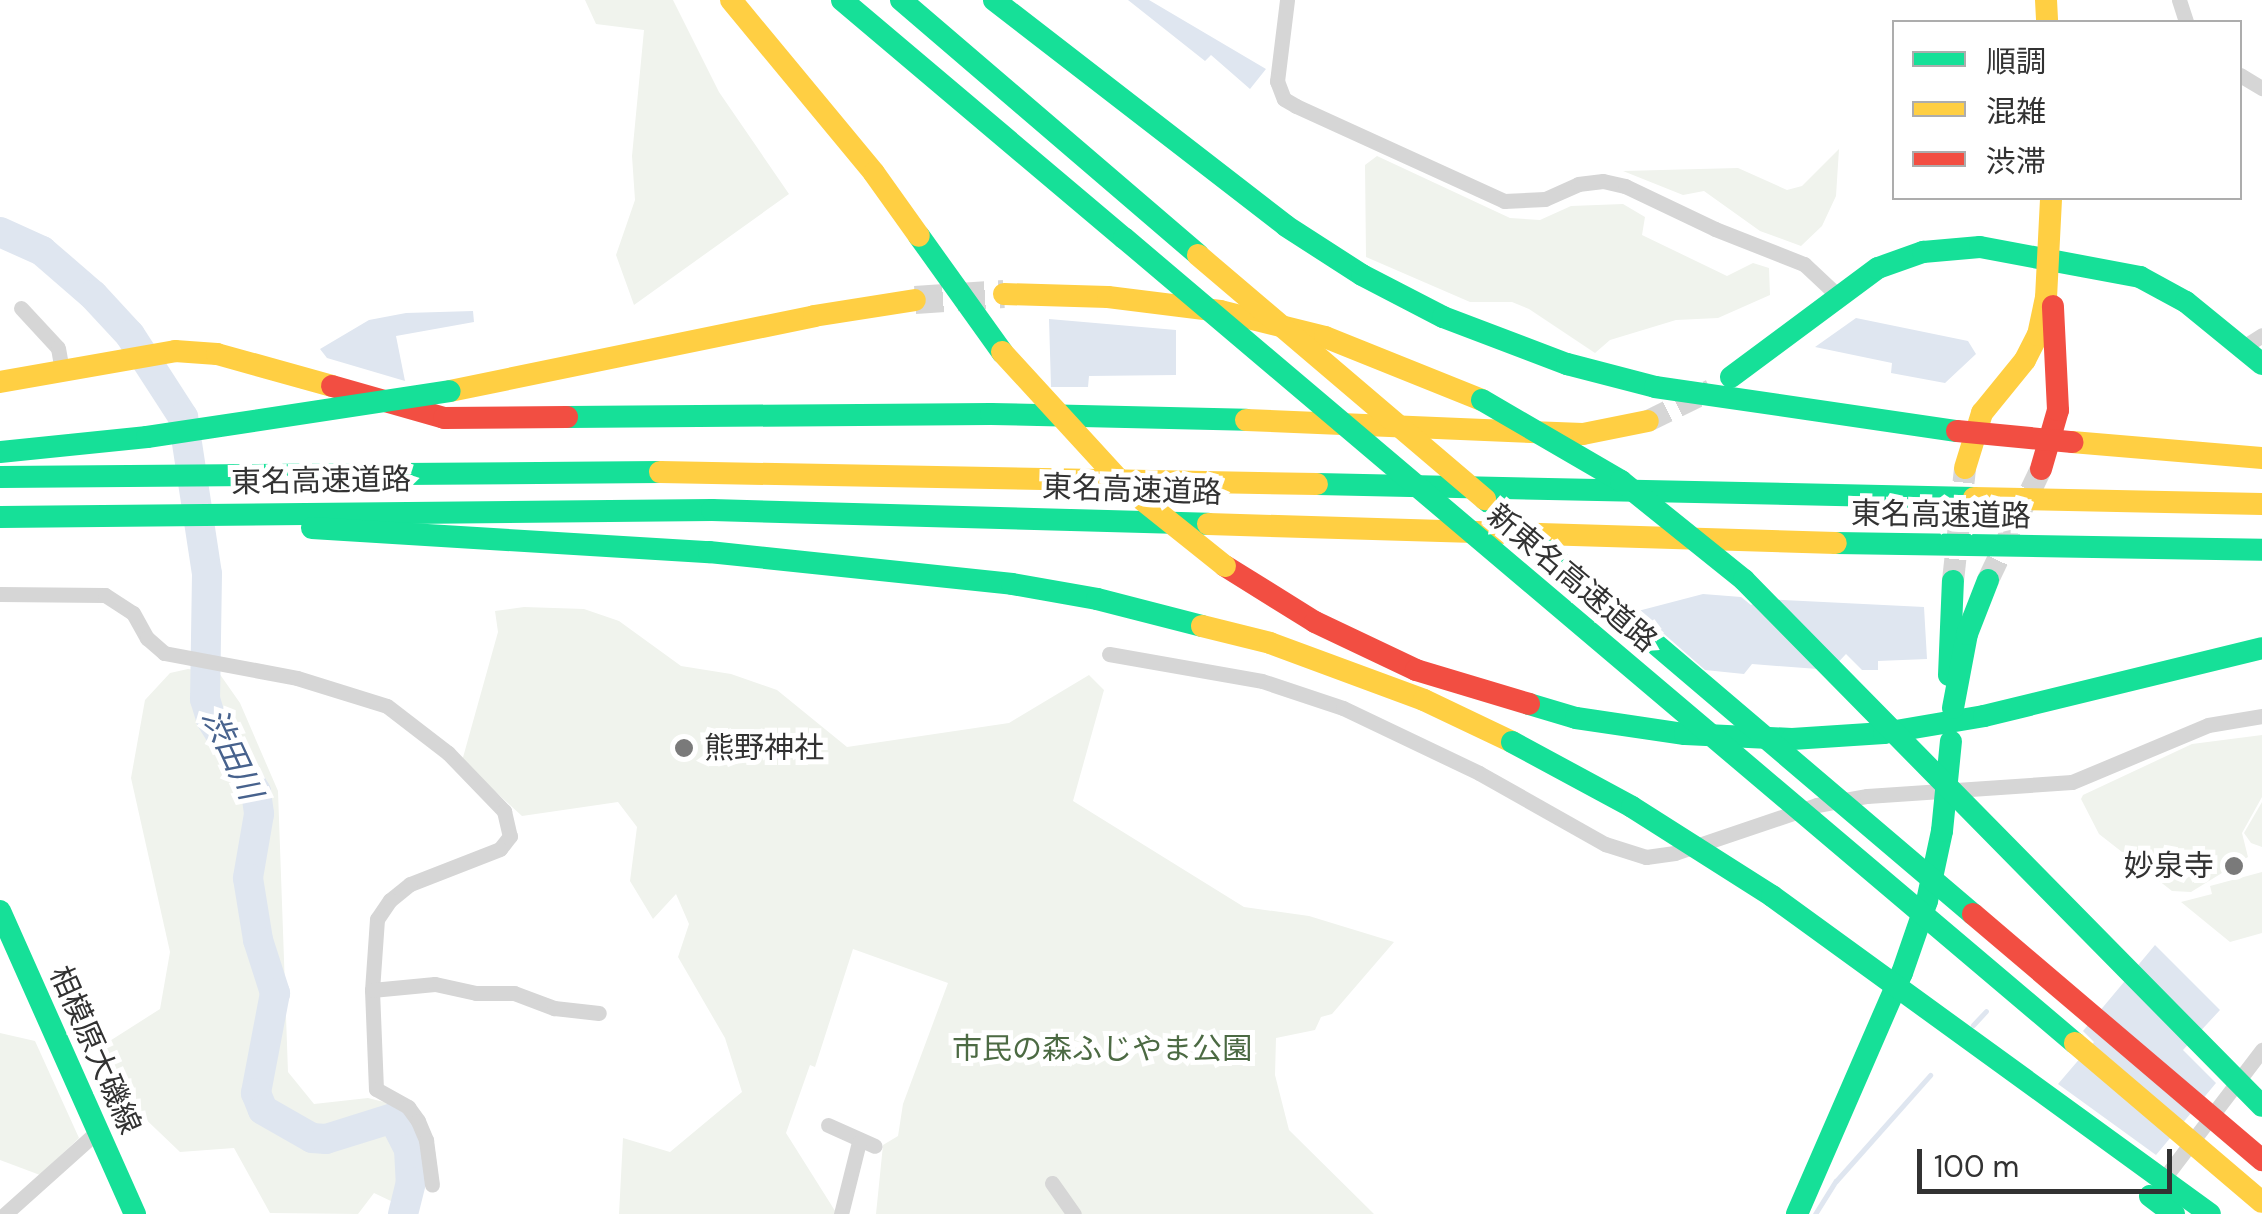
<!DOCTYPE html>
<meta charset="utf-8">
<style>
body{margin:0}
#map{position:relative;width:2262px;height:1214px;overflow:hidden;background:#fff;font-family:"DM Sans","Noto Sans JP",sans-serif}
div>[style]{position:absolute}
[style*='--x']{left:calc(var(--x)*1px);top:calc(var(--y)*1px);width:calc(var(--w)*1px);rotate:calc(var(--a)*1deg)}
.green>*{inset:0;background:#f0f3ed}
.water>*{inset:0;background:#dfe6f0}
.stream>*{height:5px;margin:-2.5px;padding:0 2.5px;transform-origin:2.5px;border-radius:2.5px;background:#dfe6f0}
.river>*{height:30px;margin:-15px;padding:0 15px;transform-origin:15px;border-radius:15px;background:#dfe6f0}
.secondary-tunnel>*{height:22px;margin-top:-11px;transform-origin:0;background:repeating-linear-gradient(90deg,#d6d6d6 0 22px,transparent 0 33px)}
.highway-tunnel>*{height:28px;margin-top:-14px;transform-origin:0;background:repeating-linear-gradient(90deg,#d6d6d6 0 28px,transparent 0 42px)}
.street>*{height:15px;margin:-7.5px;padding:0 7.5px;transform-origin:7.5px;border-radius:7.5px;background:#d6d6d6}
.fast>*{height:22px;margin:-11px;padding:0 11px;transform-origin:11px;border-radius:11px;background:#16e098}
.slow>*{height:22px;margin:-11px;padding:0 11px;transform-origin:11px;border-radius:11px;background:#ffcf43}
.jam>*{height:22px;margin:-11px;padding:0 11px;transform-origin:11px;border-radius:11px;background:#f24e42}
.fast-bridge>*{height:22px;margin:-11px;padding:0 11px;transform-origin:11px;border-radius:11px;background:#16e098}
.slow-bridge>*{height:22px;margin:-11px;padding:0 11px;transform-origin:11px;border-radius:11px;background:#ffcf43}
.jam-bridge>*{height:22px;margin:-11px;padding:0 11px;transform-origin:11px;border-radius:11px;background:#f24e42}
.dots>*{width:28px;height:28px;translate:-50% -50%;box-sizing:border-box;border:5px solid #fff;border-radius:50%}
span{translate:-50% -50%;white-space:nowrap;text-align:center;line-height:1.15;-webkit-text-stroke:10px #fff;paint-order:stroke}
.street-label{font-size:30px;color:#323232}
.poi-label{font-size:30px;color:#323232}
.left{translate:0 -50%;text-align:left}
.right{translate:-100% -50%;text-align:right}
.park-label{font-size:30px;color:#4c6a43}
.water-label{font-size:32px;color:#47628d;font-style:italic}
.legend{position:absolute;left:1892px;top:20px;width:350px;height:180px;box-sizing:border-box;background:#fff;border:2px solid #adadad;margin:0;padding:12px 18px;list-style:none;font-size:30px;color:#323232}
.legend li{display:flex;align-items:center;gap:20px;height:50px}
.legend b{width:50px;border:2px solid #adadad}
.scale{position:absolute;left:1917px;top:1149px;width:255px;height:45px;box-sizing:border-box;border:5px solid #323232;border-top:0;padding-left:12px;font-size:30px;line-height:35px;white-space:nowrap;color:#323232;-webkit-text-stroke:8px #fff;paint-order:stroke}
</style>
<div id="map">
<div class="green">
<i style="clip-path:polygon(585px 0,673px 0,719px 92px,789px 194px,634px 305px,616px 255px,635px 200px,632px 156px,644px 30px,596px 24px)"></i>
<i style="clip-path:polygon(1839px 149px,1836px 196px,1822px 226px,1801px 246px,1760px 231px,1704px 191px,1683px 195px,1623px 171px,1738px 168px,1787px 190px,1802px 186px)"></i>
<i style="clip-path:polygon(1377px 156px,1510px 218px,1540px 220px,1571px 206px,1623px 204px,1645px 217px,1642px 235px,1727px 276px,1753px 263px,1769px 268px,1770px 295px,1718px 318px,1676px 320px,1610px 340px,1595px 353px,1529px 309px,1512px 302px,1470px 302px,1366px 257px,1365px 165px)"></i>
<i style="clip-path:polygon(524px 607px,584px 609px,619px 621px,681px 666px,731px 674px,777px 690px,847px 747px,1009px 723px,1089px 675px,1104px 690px,1073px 801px,1244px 907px,1309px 916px,1394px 942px,1332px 1014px,1321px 1017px,1315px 1030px,1276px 1038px,1275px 1075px,1289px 1130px,1374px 1214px,876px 1214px,883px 1145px,898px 1136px,903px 1104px,948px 983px,853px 949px,815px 1067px,810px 1065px,786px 1133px,837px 1214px,619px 1214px,623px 1138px,670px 1152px,742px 1092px,725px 1038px,678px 957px,689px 924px,676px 894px,653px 919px,630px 881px,637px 827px,618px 802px,522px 816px,462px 761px,498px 632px,495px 611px)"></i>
<i style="clip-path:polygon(188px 669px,219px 673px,240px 703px,278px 791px,288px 1072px,314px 1104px,368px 1098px,396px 1105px,414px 1126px,421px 1158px,421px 1182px,393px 1202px,374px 1193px,358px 1214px,270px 1213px,234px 1148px,180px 1152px,135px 1109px,105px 1044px,160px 1009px,170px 952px,131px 778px,145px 700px,170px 673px)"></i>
<i style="clip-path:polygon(2262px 735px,2262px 797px,2242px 833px,2248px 857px,2191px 892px,2172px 891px,2099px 834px,2081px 799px,2083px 795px,2192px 744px)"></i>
<i style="clip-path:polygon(2262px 802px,2262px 847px,2251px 843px,2244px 833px)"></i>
<i style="clip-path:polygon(2262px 872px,2262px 933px,2230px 942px,2181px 902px,2212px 894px,2210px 886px)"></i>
<i style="clip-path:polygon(0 1033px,35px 1041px,79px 1138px,40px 1175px,0 1160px)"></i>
</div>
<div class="water">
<i style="clip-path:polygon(1128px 0,1149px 0,1266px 69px,1250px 89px,1211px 55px,1205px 61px)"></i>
<i style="clip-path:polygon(473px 311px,474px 322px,396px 336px,405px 381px,327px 358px,320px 349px,369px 320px,406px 313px)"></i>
<i style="clip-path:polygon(1856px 318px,1968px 341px,1976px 354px,1945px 383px,1891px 373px,1892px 363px,1815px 347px)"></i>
<i style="clip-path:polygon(1049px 319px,1176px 330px,1176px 375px,1089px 376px,1088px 387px,1051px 387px)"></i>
<i style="clip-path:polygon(1703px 594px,1741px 597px,1751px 605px,1761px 599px,1924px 607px,1927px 659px,1878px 661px,1878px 670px,1862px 670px,1846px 654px,1831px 670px,1752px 664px,1744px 674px,1705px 670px,1638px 611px)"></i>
<i style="clip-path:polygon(2155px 945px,2220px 1010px,2183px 1050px,2216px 1083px,2156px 1155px,2058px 1084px,2094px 1042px,2083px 1031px)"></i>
</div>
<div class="stream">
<i style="--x:1973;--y:1025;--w:19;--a:-47"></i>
<i style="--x:1815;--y:1214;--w:39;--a:-58"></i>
<i style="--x:1836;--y:1181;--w:142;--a:-48.4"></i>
</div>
<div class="river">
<i style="--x:0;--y:232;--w:46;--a:24.3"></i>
<i style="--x:42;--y:251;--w:67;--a:40.8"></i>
<i style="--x:93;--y:295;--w:54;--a:47.2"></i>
<i style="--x:130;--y:335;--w:98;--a:57.1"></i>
<i style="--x:183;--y:417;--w:159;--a:81.3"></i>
<i style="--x:207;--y:574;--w:125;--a:90.9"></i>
<i style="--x:205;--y:699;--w:21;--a:73"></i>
<i style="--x:211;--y:719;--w:86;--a:58.3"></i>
<i style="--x:256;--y:792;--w:22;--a:82"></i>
<i style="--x:259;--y:814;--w:65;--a:99.8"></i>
<i style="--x:248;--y:878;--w:63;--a:80.8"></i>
<i style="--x:258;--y:940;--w:56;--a:72.2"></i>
<i style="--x:275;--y:993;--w:102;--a:100.8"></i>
<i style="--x:256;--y:1093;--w:18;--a:68"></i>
<i style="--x:263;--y:1110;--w:56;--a:29.7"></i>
<i style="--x:312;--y:1138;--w:14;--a:4"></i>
<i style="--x:326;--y:1139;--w:70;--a:-17.4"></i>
<i style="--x:393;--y:1118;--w:35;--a:63"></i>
<i style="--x:409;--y:1149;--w:33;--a:87"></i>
<i style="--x:411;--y:1182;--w:33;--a:104"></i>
</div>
<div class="secondary-tunnel">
<i style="--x:1648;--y:421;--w:70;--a:-26.2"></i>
<i style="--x:1988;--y:580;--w:123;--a:-64.5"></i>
<i style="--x:1953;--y:581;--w:114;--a:-83.9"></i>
</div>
<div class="highway-tunnel">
<i style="--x:915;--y:300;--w:89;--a:-3.9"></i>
</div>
<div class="street">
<i style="--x:1287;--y:0;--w:82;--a:97"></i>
<i style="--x:1277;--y:81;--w:19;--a:69"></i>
<i style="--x:1284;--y:99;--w:14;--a:30"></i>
<i style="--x:1296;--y:106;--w:229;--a:24.5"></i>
<i style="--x:1504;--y:201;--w:41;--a:-2.8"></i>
<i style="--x:1545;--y:199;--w:36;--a:-24"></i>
<i style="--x:1578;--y:184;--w:25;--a:-7"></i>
<i style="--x:1603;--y:181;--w:23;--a:13"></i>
<i style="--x:1625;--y:186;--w:100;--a:25.5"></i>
<i style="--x:1715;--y:229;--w:96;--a:21.5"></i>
<i style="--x:1804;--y:264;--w:45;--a:43.2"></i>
<i style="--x:2179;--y:0;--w:23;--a:72"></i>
<i style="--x:2240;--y:75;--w:26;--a:31"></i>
<i style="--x:21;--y:308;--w:54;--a:47.2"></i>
<i style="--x:58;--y:348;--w:22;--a:80"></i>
<i style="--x:2240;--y:349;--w:26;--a:-32"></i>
<i style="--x:0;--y:594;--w:105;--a:0.5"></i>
<i style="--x:105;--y:595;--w:33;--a:33"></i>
<i style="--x:133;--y:613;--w:29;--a:61"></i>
<i style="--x:147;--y:638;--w:23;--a:41"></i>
<i style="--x:164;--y:653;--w:135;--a:10.6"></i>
<i style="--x:297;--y:678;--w:94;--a:17.3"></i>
<i style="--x:387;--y:706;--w:77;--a:37.6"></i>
<i style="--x:448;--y:753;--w:81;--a:46"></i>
<i style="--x:504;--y:811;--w:26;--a:77"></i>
<i style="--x:510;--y:836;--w:16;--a:128"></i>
<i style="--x:500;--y:849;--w:97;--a:158.7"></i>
<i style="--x:410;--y:884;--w:26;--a:141"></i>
<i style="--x:390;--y:900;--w:23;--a:124"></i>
<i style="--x:377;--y:919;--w:71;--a:94"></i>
<i style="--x:372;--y:990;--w:99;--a:87.7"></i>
<i style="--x:376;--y:1089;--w:37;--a:29"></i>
<i style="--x:408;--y:1107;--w:17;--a:54"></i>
<i style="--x:418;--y:1121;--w:21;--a:67"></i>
<i style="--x:426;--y:1140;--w:45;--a:82.4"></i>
<i style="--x:1109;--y:654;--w:155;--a:10"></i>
<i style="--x:1262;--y:681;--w:85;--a:18.4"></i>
<i style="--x:1343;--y:708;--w:151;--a:25.5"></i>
<i style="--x:1479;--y:773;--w:145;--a:29.4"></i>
<i style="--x:1605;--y:844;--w:43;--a:17.6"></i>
<i style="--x:1646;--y:857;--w:29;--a:-8"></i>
<i style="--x:1675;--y:853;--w:150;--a:-18.7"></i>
<i style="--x:1817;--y:805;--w:51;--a:-10.2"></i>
<i style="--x:1867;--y:796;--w:205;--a:-3.9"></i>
<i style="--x:2072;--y:782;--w:147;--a:-22.7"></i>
<i style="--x:2208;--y:725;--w:55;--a:-9.5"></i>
<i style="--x:372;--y:990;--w:63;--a:-5.4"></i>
<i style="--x:435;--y:984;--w:42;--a:12.4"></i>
<i style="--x:476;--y:993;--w:38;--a:0"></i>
<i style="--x:514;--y:993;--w:43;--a:20.6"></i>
<i style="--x:554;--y:1008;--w:45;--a:6.3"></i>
<i style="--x:828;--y:1125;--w:51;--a:24.1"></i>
<i style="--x:1052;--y:1183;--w:38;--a:55"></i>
<i style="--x:2159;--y:1185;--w:170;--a:-52.7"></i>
<i style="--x:5;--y:1214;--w:126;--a:-41.8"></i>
<i style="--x:841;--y:1214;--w:74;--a:-76"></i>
</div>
<div class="fast">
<i style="--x:842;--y:0;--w:369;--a:40.2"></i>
<i style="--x:901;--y:0;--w:391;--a:40.6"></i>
<i style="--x:994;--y:0;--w:369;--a:37.7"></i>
<i style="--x:1286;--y:226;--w:90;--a:32.8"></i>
<i style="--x:1362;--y:275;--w:91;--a:27.4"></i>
<i style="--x:1443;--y:317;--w:133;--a:20.8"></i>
<i style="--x:1567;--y:364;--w:91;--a:14.6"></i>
<i style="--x:1655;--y:387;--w:305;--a:8.3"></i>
<i style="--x:919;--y:236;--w:143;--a:54.4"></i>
<i style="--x:1731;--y:377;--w:183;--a:-36.6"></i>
<i style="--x:1878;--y:268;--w:48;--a:-19.6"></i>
<i style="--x:1923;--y:252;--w:57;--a:-5"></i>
<i style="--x:1980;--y:247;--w:163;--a:10.6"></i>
<i style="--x:2140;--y:277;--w:52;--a:28.5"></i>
<i style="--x:2186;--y:302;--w:98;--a:39.2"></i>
<i style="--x:567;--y:417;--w:424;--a:-0.4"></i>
<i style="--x:991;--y:414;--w:255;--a:1.3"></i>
<i style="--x:0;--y:452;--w:148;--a:-5.8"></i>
<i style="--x:0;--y:477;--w:660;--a:-0.43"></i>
<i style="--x:1317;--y:484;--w:657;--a:1.22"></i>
<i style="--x:0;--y:517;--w:712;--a:-0.56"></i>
<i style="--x:712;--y:510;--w:496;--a:1.6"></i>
<i style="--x:312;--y:528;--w:398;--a:3.5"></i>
<i style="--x:709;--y:552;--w:305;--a:6"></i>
<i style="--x:1012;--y:584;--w:86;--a:10"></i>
<i style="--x:1097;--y:599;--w:108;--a:14.4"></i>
<i style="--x:1836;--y:543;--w:426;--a:0.9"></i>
<i style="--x:1949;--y:675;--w:94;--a:-87.6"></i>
<i style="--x:1529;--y:704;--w:49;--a:16.6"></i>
<i style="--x:1576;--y:718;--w:110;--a:8.4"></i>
<i style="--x:1685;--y:734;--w:107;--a:2.7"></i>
<i style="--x:1792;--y:739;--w:92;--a:-3.7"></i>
<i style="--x:1884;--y:733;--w:101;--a:-9.6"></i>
<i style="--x:1984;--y:716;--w:286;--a:-13.7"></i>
<i style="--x:1953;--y:708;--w:75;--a:-79.3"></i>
<i style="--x:1967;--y:634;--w:58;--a:-68.7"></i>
<i style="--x:0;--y:911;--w:332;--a:66"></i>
<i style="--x:2150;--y:1196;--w:30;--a:37"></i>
<i style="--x:1797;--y:1214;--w:263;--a:-66.5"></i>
<i style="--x:1902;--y:973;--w:76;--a:-70.9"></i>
<i style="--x:1927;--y:901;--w:72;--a:-77.9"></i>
<i style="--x:1942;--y:831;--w:90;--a:-84.3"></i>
</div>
<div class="slow">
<i style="--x:731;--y:0;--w:224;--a:50.4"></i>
<i style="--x:874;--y:173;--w:77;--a:54.5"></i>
<i style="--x:2046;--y:0;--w:22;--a:87"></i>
<i style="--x:1004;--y:294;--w:104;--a:1.7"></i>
<i style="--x:1108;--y:297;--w:113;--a:7.1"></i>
<i style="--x:1220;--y:311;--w:108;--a:13.9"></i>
<i style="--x:1325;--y:337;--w:169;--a:21.9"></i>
<i style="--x:0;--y:382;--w:178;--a:-10"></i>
<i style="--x:175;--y:351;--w:42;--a:4.1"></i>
<i style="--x:217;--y:354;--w:119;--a:15.5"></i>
<i style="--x:450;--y:391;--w:372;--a:-11.6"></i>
<i style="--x:814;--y:316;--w:102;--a:-9"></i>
<i style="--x:1246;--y:420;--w:337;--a:2.4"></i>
<i style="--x:1583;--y:434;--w:66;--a:-11.3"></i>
<i style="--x:2072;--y:442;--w:191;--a:4.8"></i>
<i style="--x:1965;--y:468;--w:58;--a:-72.8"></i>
<i style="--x:1982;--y:413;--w:68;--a:-50.9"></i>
<i style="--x:2025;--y:360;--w:28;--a:-63"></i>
<i style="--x:2038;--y:335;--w:38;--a:-78"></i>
<i style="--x:2046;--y:298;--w:100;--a:-87.1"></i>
<i style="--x:660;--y:472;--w:657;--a:1.05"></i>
<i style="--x:1974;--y:498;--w:288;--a:1.2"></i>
<i style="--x:1208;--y:524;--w:628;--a:1.73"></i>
<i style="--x:1202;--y:626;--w:70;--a:14"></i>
<i style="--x:1270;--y:643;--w:164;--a:20.3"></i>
<i style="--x:1424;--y:700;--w:98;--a:25.5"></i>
</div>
<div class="jam">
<i style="--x:332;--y:386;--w:116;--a:15.9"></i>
<i style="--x:444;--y:418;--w:123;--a:-0.5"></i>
<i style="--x:2041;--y:469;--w:61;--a:-73.9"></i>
<i style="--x:2058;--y:410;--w:104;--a:-92.8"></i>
<i style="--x:1225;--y:566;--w:106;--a:31.9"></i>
<i style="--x:1315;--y:622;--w:112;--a:25.4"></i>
<i style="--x:1416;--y:670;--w:118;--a:16.7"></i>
</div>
<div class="fast-bridge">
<i style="--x:1124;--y:238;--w:1246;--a:40.25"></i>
<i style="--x:1482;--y:400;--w:161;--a:30.2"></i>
<i style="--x:1621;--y:481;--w:158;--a:38.8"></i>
<i style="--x:1744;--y:580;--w:738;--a:45.44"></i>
<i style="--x:147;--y:437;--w:306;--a:-8.6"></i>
<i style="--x:1485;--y:499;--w:641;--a:40.38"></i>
<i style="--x:1512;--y:742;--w:136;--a:28.4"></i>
<i style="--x:1632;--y:807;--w:166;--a:32.4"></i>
<i style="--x:1772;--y:896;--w:541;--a:35.98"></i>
</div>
<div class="slow-bridge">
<i style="--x:1198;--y:255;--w:377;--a:40.4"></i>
<i style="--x:1002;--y:352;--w:182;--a:47.5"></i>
<i style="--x:1125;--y:486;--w:128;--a:38.7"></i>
<i style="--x:2075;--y:1043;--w:245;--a:40.4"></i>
</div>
<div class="jam-bridge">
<i style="--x:1957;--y:431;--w:116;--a:5.5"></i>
<i style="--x:1973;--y:914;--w:380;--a:40.4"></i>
</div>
<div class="dots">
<i style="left:684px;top:748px;background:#7a7a7a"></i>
<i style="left:2234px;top:866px;background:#7a7a7a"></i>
</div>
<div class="street-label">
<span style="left:321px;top:481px;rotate:-1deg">東名高速道路</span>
<span style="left:1132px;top:490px;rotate:2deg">東名高速道路</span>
<span style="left:1941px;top:515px;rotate:1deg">東名高速道路</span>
<span style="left:1572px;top:578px;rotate:40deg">新東名高速道路</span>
<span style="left:95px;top:1050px;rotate:66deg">相模原大磯線</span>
</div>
<div class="poi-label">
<span class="left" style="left:704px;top:748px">熊野神社</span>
<span class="right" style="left:2214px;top:866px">妙泉寺</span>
</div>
<div class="park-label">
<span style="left:1102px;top:1049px">市民の森ふじやま公園</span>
</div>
<div class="water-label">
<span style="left:232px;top:754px;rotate:65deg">渋田川</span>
</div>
<ul class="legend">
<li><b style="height:12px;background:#16e098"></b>順調</li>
<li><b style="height:12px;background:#ffcf43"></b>混雑</li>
<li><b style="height:12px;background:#f24e42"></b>渋滞</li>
</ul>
<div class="scale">100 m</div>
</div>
